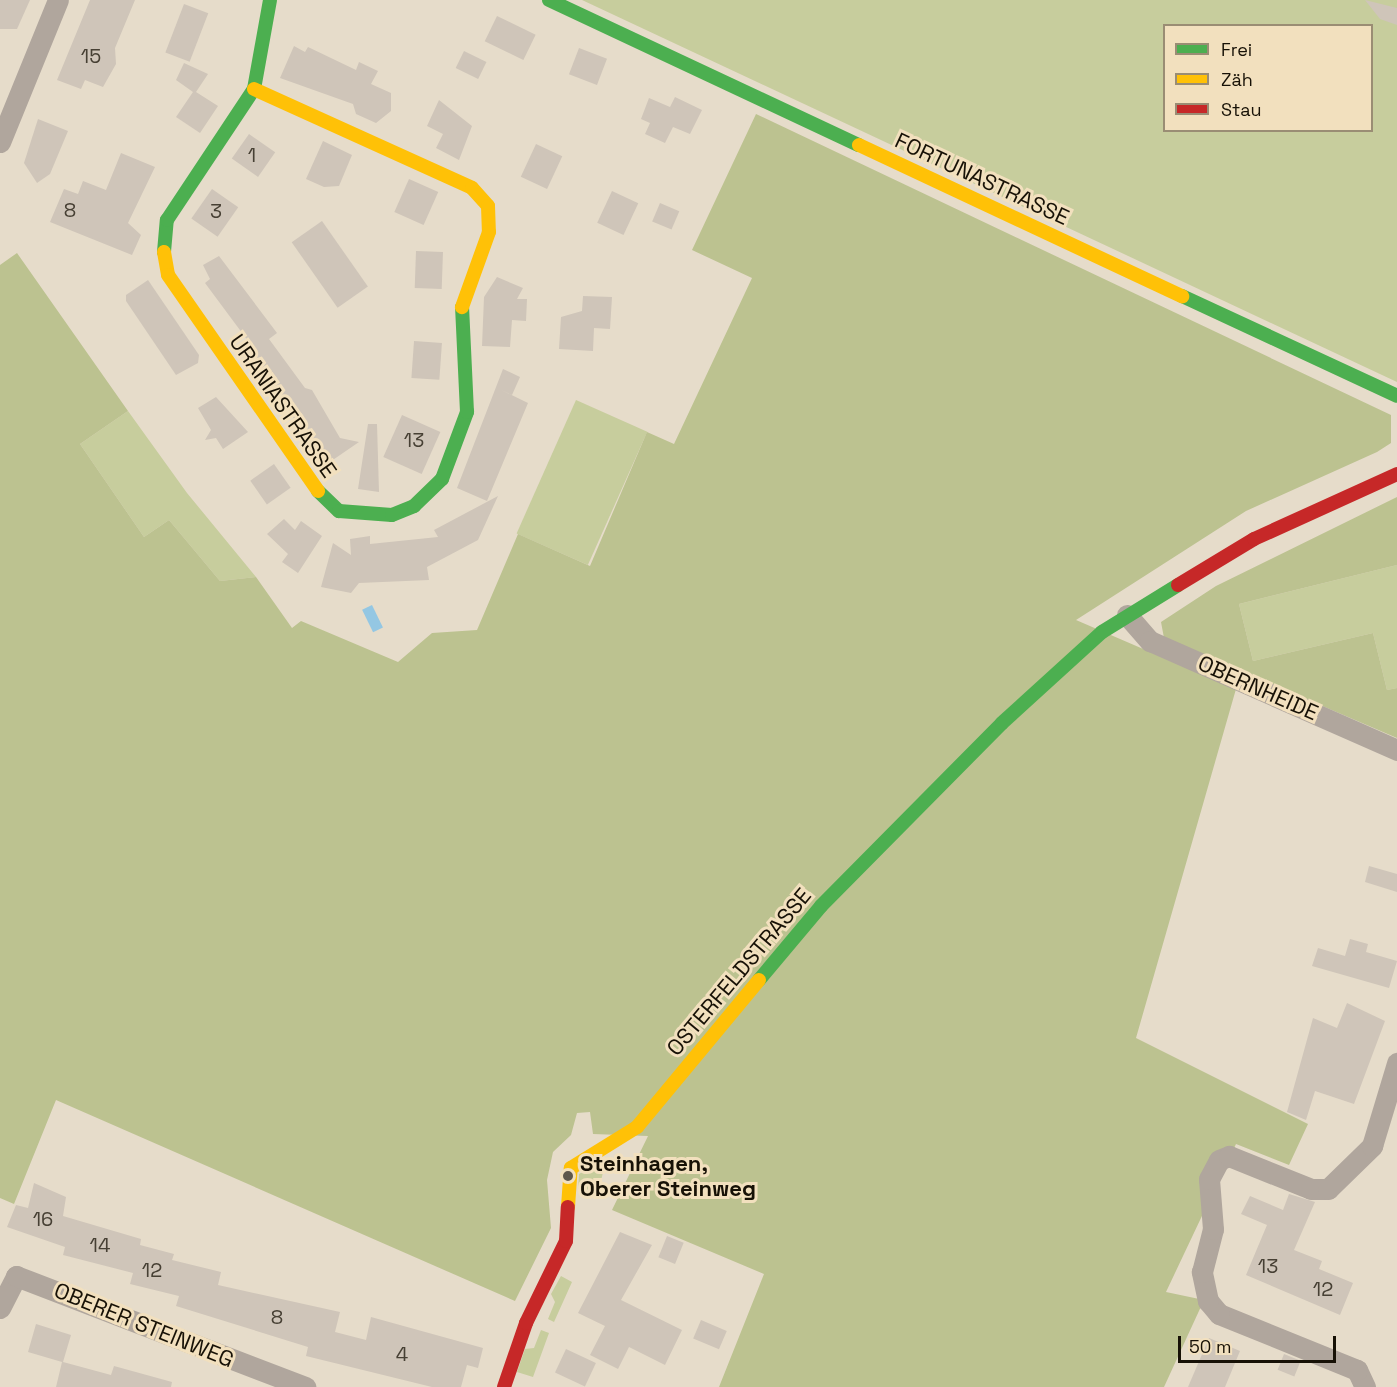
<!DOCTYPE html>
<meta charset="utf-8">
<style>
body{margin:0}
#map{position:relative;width:1397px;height:1387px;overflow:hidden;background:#e6dcca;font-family:"Space Grotesk",sans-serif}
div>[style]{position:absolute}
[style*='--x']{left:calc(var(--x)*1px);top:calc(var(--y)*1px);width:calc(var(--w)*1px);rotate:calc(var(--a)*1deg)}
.green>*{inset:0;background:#c7cd9d;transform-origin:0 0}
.forest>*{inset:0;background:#bcc290}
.water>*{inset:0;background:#94c7e3;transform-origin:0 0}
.building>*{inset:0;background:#cfc5b9;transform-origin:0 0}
.street>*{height:21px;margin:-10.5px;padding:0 10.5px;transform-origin:10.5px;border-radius:10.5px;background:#b0a69d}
.fast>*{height:14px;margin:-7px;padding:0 7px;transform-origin:7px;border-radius:7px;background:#4caf50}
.slow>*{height:14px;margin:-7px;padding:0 7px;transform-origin:7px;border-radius:7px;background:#ffc107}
.jam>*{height:14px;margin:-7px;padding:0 7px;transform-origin:7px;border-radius:7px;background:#c62828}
.dots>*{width:16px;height:16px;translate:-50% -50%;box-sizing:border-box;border:3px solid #f2e0be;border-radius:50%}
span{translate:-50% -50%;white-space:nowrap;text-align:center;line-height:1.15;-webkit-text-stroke:6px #f2e0be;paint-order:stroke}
.number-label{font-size:20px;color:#474034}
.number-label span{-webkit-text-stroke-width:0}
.street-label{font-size:22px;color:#171106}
.poi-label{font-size:22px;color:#171106;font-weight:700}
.left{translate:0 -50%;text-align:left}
.legend{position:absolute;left:1163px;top:24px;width:210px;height:108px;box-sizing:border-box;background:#f2e0be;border:2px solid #9a8d74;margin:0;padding:8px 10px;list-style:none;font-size:18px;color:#171106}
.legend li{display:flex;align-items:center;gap:12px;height:30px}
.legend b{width:30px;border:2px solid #9a8d74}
.scale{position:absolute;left:1178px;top:1336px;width:158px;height:27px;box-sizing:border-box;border:3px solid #171106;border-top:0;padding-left:8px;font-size:18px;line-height:21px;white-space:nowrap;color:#171106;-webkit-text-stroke:4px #f2e0be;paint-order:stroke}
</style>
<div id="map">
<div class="green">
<i style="clip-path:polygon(evenodd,582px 0,1397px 0,1397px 382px,582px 0,1164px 26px,1372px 26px,1372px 130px,1164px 130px,1164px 26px)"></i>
<i style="left:576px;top:400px;width:78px;height:146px;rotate:24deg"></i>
<i style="clip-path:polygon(128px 411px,187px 493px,256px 577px,220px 581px,169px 520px,144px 537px,80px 444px)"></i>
<i style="clip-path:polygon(1397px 565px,1397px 688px,1387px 690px,1373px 633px,1253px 661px,1239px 604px)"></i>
<i style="clip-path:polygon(593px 1166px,603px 1172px,599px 1190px,578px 1189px,579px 1174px)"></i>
<i style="clip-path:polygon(561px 1276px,572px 1282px,554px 1322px,548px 1319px,555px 1302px,551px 1294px)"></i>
<i style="clip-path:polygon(541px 1330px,549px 1333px,533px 1377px,517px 1372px,525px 1349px,534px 1348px)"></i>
</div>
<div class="forest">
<i style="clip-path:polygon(756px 114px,1391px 415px,1391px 443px,1377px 452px,1246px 511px,1076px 620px,1236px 689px,1136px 1038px,1308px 1124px,1289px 1165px,1236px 1144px,1166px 1292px,1204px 1300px,1164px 1387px,719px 1387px,764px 1274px,612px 1210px,648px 1136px,593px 1134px,590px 1112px,577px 1113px,571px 1135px,553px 1152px,547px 1180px,551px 1228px,515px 1301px,56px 1100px,14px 1204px,0 1198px,0 265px,17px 253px,128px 411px,80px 444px,144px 537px,169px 520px,220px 581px,256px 577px,292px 628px,301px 621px,398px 662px,432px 633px,477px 630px,518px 534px,590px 566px,647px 432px,674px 444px,752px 278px,692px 250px)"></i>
<i style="clip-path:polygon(1397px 497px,1397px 565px,1239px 604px,1253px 661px,1373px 633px,1387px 690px,1397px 688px,1397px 738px,1164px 638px,1161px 622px,1216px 586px)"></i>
</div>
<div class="water">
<i style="left:372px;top:605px;width:25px;height:11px;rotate:64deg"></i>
</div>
<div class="building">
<i style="clip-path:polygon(0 0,30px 0,17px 29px,0 29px)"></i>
<i style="clip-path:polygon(90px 0,135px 0,115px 48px,116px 64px,103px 87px,85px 80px,81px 89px,57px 80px)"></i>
<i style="clip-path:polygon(1365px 0,1397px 8px,1397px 25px,1380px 19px)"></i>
<i style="left:184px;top:4px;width:26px;height:52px;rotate:21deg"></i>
<i style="left:497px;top:16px;width:43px;height:28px;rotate:26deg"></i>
<i style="clip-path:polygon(294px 46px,305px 52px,308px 47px,356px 70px,359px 62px,378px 71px,371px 84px,391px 93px,391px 111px,376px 123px,356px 114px,353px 104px,280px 78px)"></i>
<i style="left:579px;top:48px;width:30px;height:28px;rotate:21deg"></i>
<i style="left:464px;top:51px;width:25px;height:19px;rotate:26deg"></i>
<i style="clip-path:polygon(184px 63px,208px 74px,196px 92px,218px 106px,200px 133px,176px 117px,193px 92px,176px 80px)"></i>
<i style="clip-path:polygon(675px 97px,702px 110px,690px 134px,673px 127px,665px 143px,645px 134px,650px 123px,641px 119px,649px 98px,670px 107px)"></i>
<i style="clip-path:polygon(439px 100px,472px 126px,459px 160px,436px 148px,443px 134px,427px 126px)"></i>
<i style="clip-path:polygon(38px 119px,68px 131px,50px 174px,37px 183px,24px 163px)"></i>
<i style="left:249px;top:134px;width:32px;height:30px;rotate:35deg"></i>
<i style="clip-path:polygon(323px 141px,352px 155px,339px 186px,324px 187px,306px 179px)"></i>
<i style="left:536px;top:144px;width:29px;height:36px;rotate:25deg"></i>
<i style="clip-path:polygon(121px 153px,155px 167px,128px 223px,141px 235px,132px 255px,50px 222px,64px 189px,78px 194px,83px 181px,106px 190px)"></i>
<i style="left:409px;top:179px;width:32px;height:36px;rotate:24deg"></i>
<i style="left:212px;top:189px;width:32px;height:36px;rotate:35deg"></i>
<i style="left:612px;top:191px;width:29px;height:35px;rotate:25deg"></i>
<i style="left:660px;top:203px;width:21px;height:20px;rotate:23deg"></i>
<i style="left:322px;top:221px;width:80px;height:37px;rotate:55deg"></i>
<i style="left:416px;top:251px;width:27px;height:37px;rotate:2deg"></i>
<i style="clip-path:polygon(219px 256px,277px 333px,269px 339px,305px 388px,312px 390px,340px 438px,359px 442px,324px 466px,269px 379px,266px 381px,247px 354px,254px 349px,205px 283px,210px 279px,203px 265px)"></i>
<i style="clip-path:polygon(497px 277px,523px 288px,517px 299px,527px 299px,526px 321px,512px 320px,510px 347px,482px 346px,484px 297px)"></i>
<i style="clip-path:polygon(148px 280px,199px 355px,198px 363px,176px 375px,126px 301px,126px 295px)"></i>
<i style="clip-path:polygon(583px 296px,612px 297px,610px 329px,594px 328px,593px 351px,559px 349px,561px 317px,582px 311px)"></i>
<i style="left:414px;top:341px;width:28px;height:37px;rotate:4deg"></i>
<i style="clip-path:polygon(503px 369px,520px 377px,512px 395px,501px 390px,528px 403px,487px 501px,457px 488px)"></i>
<i style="clip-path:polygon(216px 397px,248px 432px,223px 449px,216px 438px,205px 440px,211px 430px,198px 408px)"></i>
<i style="left:402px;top:415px;width:42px;height:46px;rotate:24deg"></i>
<i style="clip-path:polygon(368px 424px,377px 424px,379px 492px,358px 489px)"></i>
<i style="left:274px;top:464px;width:29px;height:29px;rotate:55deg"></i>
<i style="clip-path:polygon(498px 496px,478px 540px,427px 567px,429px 580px,359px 583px,351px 593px,321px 587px,333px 543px,351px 555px,350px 539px,370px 536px,370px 544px,438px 537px,434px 530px)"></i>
<i style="clip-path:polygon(284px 519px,295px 530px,301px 521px,322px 536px,298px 573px,282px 562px,288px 554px,267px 534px)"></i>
<i style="clip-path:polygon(1369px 866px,1397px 874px,1397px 892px,1365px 882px)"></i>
<i style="clip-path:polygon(1350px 939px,1368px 944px,1366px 952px,1397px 961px,1389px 988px,1312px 966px,1318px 948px,1345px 956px)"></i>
<i style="clip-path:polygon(1347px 1003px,1385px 1021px,1354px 1104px,1315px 1091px,1306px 1120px,1287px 1112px,1313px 1018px,1337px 1028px)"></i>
<i style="clip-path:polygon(34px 1183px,66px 1197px,63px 1216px,141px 1239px,140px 1245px,174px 1254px,172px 1260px,221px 1272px,218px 1285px,340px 1312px,335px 1332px,366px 1340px,371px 1317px,483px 1348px,478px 1368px,467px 1365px,461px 1387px,432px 1387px,306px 1356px,308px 1347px,176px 1306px,179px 1296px,130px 1284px,133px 1273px,63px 1255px,65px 1247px,7px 1227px,16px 1205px,28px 1208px)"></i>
<i style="clip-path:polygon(1289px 1194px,1315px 1202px,1294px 1250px,1322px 1261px,1319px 1269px,1353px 1283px,1340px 1315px,1246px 1275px,1267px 1225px,1241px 1214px,1250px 1196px,1283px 1210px)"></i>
<i style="clip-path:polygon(620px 1232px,652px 1245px,621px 1300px,682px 1330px,665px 1365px,629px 1347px,618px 1369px,590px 1355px,605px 1326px,578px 1313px)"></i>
<i style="left:667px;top:1236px;width:18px;height:23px;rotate:22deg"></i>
<i style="left:701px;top:1320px;width:28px;height:20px;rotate:23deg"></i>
<i style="clip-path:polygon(36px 1324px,71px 1335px,63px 1362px,111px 1375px,114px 1366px,172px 1382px,171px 1387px,56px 1387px,62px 1362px,28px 1352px)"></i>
<i style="clip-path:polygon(1209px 1338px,1240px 1351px,1225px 1387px,1188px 1387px)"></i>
<i style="left:566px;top:1349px;width:33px;height:26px;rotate:25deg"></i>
<i style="left:1284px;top:1354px;width:18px;height:17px;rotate:22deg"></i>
</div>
<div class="street">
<i style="--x:0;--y:142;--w:153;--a:-67.8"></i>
<i style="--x:1127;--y:615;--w:35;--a:49"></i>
<i style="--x:1150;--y:641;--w:270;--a:23.8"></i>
<i style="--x:0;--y:1308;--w:36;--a:-63"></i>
<i style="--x:16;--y:1276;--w:310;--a:21"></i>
<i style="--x:1365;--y:1387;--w:19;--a:-115"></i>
<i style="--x:1357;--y:1370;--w:149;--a:-157.9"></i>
<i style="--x:1219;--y:1314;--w:17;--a:-130"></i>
<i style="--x:1208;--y:1301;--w:30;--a:-102"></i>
<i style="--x:1202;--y:1272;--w:44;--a:-75.7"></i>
<i style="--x:1213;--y:1229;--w:50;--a:-94.6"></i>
<i style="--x:1209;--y:1179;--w:21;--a:-62"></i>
<i style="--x:1219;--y:1160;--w:11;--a:-22"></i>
<i style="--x:1229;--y:1156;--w:88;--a:21.9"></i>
<i style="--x:1311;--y:1189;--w:17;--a:0"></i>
<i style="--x:1328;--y:1189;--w:62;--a:-44.3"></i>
<i style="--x:1372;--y:1146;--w:87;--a:-73.2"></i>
</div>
<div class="fast">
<i style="--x:549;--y:0;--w:342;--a:25.1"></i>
<i style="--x:164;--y:252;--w:32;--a:-85"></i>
<i style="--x:167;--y:220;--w:157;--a:-56.4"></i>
<i style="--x:254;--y:89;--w:90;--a:-79.8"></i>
<i style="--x:1182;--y:296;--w:237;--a:24.9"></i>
<i style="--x:318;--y:491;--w:29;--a:44"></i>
<i style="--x:339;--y:511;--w:53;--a:4.3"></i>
<i style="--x:392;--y:515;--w:24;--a:-22"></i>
<i style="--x:414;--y:506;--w:39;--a:-44"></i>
<i style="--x:442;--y:479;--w:72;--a:-69.5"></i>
<i style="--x:467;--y:412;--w:105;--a:-92.7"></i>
<i style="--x:759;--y:980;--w:97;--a:-50"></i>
<i style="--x:821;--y:906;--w:257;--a:-45.3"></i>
<i style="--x:1002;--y:723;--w:135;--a:-42.3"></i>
<i style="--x:1102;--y:632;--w:89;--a:-31.7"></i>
</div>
<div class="slow">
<i style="--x:254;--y:89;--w:239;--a:24.4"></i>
<i style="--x:472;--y:188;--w:24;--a:48"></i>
<i style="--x:488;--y:206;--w:26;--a:88"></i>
<i style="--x:489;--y:232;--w:80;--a:109.8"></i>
<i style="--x:859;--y:145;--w:357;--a:25.1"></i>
<i style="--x:164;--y:252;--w:23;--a:80"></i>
<i style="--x:168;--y:275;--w:263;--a:55.2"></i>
<i style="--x:568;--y:1207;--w:39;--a:-86"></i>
<i style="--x:571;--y:1168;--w:78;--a:-31.8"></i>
<i style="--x:637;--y:1127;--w:191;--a:-50.3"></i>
</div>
<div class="jam">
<i style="--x:1178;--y:585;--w:89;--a:-31.2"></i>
<i style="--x:1254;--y:539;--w:157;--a:-24.4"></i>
<i style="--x:504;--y:1387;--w:68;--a:-71"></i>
<i style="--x:526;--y:1323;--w:91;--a:-64"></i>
<i style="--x:566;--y:1241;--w:34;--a:-87"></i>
</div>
<div class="dots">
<i style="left:568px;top:1176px;background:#5f584b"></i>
</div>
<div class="number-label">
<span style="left:91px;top:56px">15</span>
<span style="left:252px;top:155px">1</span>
<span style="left:70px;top:210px">8</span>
<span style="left:216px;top:211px">3</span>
<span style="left:414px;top:440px">13</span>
<span style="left:43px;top:1219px">16</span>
<span style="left:100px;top:1245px">14</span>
<span style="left:1268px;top:1266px">13</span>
<span style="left:152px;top:1270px">12</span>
<span style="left:1323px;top:1289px">12</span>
<span style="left:277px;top:1317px">8</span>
<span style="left:402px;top:1354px">4</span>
</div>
<div class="street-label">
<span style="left:982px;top:179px;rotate:25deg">FORTUNASTRASSE</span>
<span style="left:283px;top:406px;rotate:55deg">URANIASTRASSE</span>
<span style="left:1258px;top:688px;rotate:24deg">OBERNHEIDE</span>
<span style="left:739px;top:972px;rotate:-50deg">OSTERFELDSTRASSE</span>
<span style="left:144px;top:1325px;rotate:22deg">OBERER STEINWEG</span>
</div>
<div class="poi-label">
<span class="left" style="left:580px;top:1176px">Steinhagen,<br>Oberer Steinweg</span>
</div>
<ul class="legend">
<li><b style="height:8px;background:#4caf50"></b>Frei</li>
<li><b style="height:8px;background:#ffc107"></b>Zäh</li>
<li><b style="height:8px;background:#c62828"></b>Stau</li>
</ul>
<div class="scale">50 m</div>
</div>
